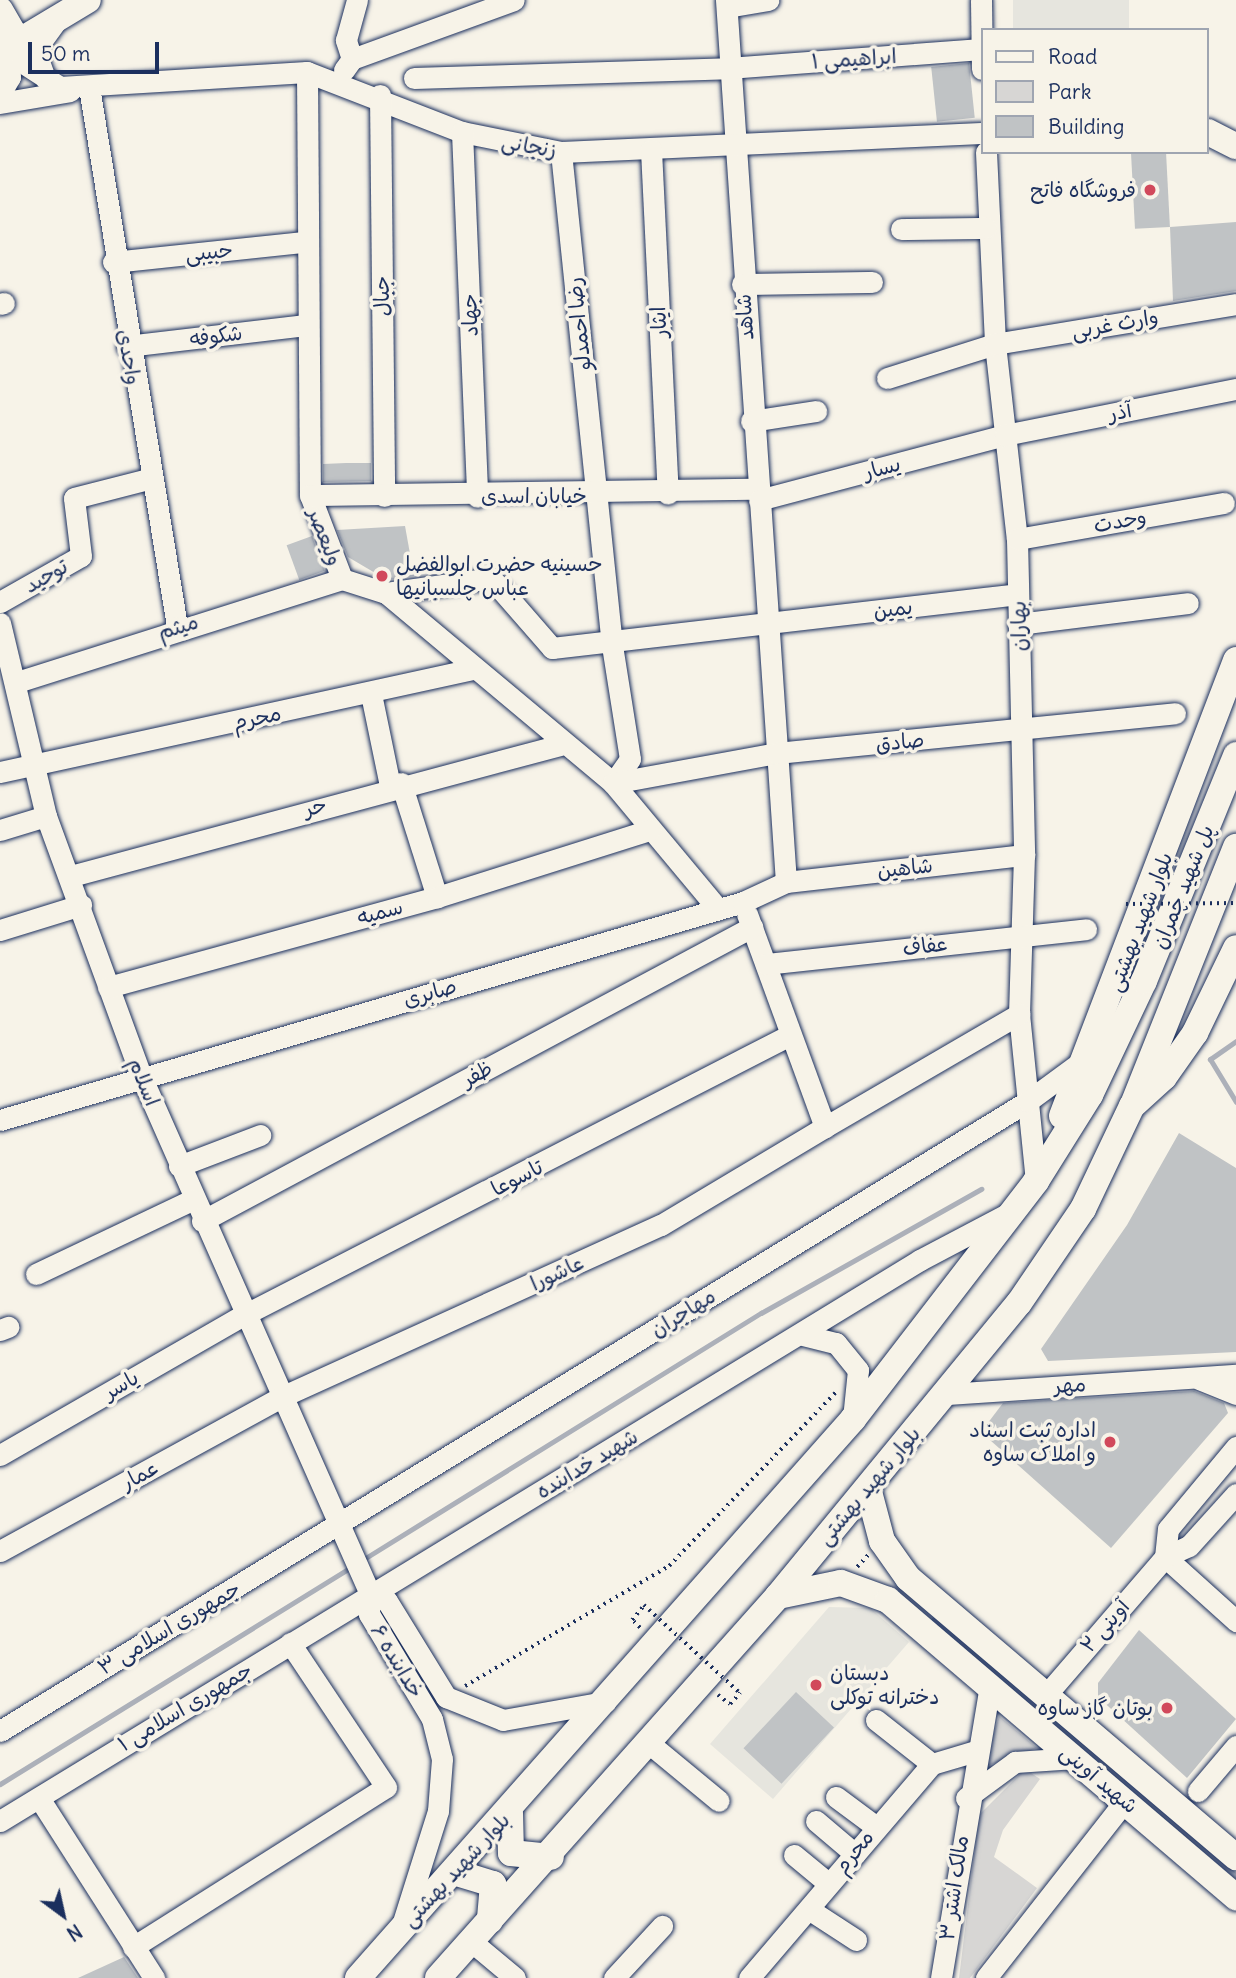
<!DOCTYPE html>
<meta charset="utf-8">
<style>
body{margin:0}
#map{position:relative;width:1236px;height:1978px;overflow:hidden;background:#f7f3e8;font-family:Delius,"Playpen Sans Arabic",sans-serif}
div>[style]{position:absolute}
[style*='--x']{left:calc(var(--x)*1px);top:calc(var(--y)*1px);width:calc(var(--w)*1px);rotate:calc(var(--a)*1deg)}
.built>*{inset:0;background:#e6e5de;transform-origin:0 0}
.green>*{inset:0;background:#d7d6d4}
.stream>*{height:5px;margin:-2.5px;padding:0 2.5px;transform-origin:2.5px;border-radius:2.5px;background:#acb0b9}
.building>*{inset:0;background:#c0c3c5;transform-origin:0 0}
.path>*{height:3.5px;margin-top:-1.75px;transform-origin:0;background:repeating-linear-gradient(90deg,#1b2f5e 0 2px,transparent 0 7px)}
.roads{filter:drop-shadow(0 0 2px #1b2f5e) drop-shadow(0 0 2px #1b2f5e)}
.minor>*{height:21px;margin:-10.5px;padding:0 10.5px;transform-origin:10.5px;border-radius:10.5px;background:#f7f3e8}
.major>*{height:26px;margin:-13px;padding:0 13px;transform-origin:13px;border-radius:13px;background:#f7f3e8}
.path-bridge>*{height:3.5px;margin-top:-1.75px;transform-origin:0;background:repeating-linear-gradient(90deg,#1b2f5e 0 2px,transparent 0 7px)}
.dots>*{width:19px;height:19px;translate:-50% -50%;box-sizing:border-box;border:4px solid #f7f3e8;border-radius:50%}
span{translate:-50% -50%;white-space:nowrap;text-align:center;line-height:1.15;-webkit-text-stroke:7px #f7f3e8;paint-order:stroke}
.street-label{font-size:21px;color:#1b2f5e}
.poi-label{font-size:21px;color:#1b2f5e}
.right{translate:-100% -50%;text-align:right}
.left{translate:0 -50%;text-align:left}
.legend{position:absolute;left:981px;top:28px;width:228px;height:126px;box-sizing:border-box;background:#f7f3e8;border:2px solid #9fa5b1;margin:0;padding:9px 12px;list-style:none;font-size:21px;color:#1b2f5e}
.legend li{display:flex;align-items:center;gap:14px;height:35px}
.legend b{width:35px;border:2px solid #9fa5b1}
.north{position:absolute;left:28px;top:1880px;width:70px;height:70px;-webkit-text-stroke:5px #f7f3e8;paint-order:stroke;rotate:147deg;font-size:19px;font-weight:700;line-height:28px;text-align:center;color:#1b2f5e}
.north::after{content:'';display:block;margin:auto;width:24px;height:32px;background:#1b2f5e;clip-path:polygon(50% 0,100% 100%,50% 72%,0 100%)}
.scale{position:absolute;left:28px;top:42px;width:131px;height:32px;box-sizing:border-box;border:4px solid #1b2f5e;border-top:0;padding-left:9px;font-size:21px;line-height:24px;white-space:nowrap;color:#1b2f5e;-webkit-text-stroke:5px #f7f3e8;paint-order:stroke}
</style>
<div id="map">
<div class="built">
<i style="left:1013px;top:0;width:116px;height:30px"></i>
<i style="clip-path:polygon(829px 1607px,870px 1608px,909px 1642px,773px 1799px,710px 1744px)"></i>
</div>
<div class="green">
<i style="clip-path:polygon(999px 1716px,1037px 1748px,984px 1767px)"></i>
<i style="clip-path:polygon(1025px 1769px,1040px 1779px,1003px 1830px,994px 1857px,1037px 1888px,970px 1978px,959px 1978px,979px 1815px)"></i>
</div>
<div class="stream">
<i style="--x:1236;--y:1041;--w:32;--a:145"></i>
<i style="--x:1210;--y:1059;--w:50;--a:58.8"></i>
<i style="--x:359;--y:1562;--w:473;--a:-31.8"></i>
<i style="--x:761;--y:1313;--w:253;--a:-29.4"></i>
<i style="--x:933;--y:1620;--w:397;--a:40.2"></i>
<i style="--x:0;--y:1784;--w:413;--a:-31.7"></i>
</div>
<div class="building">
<i style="left:969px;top:63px;width:55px;height:38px;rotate:84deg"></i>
<i style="left:1166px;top:152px;width:75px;height:35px;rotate:87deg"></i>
<i style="clip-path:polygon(1236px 222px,1236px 291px,1173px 301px,1170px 227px)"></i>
<i style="clip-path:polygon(346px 463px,371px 463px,371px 481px,323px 482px,323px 464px)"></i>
<i style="clip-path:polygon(405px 526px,414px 576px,387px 580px,348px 557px,337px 530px)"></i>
<i style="left:312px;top:536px;width:37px;height:27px;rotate:70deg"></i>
<i style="clip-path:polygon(1179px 1133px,1236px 1168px,1236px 1352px,1048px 1361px,1041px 1349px,1127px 1225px)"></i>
<i style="clip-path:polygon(1194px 1391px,1224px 1403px,1228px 1413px,1111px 1548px,981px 1432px,1003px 1403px)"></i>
<i style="clip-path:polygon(1139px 1630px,1236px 1719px,1187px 1778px,1098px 1697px,1098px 1683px)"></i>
<i style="left:796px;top:1692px;width:52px;height:77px;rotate:43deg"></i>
<i style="clip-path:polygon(124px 1957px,138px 1978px,78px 1978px)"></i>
</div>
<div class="path">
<i style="--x:857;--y:1567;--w:16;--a:-47"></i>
<i style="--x:640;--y:1628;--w:11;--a:-135"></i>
<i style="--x:632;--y:1620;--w:19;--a:-51"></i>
<i style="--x:465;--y:1686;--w:237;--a:-30.5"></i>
<i style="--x:669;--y:1566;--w:243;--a:-46.2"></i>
<i style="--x:718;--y:1695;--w:15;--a:37"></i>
<i style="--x:730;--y:1704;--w:15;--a:-48"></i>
</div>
<div class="roads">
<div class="minor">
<i style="--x:726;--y:0;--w:884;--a:86.11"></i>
<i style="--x:981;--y:0;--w:69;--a:89.2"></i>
<i style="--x:727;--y:7;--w:42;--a:-9.7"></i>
<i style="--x:6;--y:52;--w:64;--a:32.9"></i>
<i style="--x:60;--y:87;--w:247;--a:-3.5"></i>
<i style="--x:307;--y:72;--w:166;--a:21.2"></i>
<i style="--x:462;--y:132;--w:101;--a:11.4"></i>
<i style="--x:561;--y:152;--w:421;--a:-2.6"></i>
<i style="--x:352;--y:59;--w:172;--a:-20"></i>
<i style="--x:344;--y:70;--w:14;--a:-54"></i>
<i style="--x:352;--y:59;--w:20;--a:-108"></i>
<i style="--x:346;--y:40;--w:41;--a:-74.6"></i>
<i style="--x:307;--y:72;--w:423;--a:89.6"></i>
<i style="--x:310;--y:495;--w:90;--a:69.1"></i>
<i style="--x:342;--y:579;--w:46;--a:17.7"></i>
<i style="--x:386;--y:593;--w:296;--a:39.9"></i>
<i style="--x:613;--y:783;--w:164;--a:50.2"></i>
<i style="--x:45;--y:78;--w:30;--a:-110"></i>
<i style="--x:35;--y:50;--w:34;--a:-54"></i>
<i style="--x:414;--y:78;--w:314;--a:-1.8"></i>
<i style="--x:728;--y:68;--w:254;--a:-4.3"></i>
<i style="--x:89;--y:87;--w:546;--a:80.73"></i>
<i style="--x:0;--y:94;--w:20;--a:-60"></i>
<i style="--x:10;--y:77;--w:25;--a:-99"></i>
<i style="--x:380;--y:95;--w:401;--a:89.4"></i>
<i style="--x:0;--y:103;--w:71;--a:-9.7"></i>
<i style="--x:462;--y:132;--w:365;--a:87.6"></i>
<i style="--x:651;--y:150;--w:344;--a:87.2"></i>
<i style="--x:561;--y:152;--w:490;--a:84.1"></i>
<i style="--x:611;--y:639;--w:121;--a:81"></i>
<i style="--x:630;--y:759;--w:29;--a:125"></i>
<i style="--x:986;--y:152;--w:192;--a:87.3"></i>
<i style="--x:995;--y:344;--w:196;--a:83.6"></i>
<i style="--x:1017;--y:539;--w:316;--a:88.7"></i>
<i style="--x:1024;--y:855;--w:159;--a:91.8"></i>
<i style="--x:1019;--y:1014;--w:168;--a:84.2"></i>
<i style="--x:901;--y:229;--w:85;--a:-0.7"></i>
<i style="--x:113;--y:262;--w:192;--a:-6"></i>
<i style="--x:742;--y:284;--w:130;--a:-0.9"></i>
<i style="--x:0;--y:304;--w:4;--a:-14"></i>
<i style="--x:127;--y:346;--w:180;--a:-6.7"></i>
<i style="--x:887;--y:378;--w:113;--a:-17.5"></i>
<i style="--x:995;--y:344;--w:244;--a:-9.4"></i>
<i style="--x:751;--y:421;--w:66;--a:-8.7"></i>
<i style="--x:310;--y:495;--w:448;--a:-0.8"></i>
<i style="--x:759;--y:500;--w:254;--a:-14.8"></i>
<i style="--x:1005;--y:435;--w:236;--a:-11.3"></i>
<i style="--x:1017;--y:539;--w:210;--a:-9.9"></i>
<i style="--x:386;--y:593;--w:106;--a:-8.1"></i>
<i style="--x:491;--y:578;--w:93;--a:48.9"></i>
<i style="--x:552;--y:648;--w:469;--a:-6.6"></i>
<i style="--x:0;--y:602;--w:93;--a:-29.6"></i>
<i style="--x:81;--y:556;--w:58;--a:-96.9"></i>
<i style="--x:74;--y:498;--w:81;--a:-14.4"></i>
<i style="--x:0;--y:623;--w:198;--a:76.6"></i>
<i style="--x:46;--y:816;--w:279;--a:69.9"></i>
<i style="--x:142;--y:1078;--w:564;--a:66.16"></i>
<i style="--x:370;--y:1594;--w:20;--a:93"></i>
<i style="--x:369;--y:1614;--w:122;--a:59"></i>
<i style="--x:432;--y:1719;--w:41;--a:76"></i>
<i style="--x:442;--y:1759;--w:52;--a:94.4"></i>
<i style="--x:438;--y:1811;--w:120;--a:107.5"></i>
<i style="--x:1018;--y:624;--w:171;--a:-7"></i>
<i style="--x:17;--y:682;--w:341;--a:-17.6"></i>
<i style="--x:371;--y:694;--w:94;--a:78.3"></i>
<i style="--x:0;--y:772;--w:485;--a:-12.3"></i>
<i style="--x:401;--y:783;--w:120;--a:72.5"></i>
<i style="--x:613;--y:783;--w:167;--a:-10.4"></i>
<i style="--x:777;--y:753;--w:400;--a:-5.7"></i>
<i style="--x:0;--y:830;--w:48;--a:-16.9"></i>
<i style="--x:71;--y:876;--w:506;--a:-15"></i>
<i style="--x:747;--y:914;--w:227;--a:69.9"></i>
<i style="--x:825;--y:1127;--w:225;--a:-30.2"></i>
<i style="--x:0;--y:930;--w:85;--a:-17.2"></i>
<i style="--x:766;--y:964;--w:322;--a:-6.2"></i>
<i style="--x:108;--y:987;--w:341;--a:-15.3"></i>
<i style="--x:437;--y:897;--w:223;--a:-17.5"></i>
<i style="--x:0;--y:1120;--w:774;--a:-16.35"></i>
<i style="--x:743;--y:902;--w:47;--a:-24.9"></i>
<i style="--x:786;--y:882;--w:240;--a:-6.5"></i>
<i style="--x:179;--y:1166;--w:87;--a:-20.9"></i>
<i style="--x:202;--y:1221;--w:624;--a:-28.13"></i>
<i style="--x:36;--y:1274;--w:173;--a:-25.4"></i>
<i style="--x:0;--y:1330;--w:9;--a:-21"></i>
<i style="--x:803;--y:1335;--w:34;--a:14"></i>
<i style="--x:836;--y:1343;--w:35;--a:51"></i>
<i style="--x:858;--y:1370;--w:48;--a:95.9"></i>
<i style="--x:1199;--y:1379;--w:40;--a:22"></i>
<i style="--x:947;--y:1394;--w:290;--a:-3.8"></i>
<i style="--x:0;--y:1455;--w:279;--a:-29.9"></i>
<i style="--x:242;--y:1316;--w:616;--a:-27.15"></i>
<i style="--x:0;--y:1551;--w:318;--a:-28.7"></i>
<i style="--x:279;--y:1398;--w:419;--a:-24.4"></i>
<i style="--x:661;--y:1225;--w:191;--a:-30.9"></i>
<i style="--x:1165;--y:1557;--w:28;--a:-84"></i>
<i style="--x:1168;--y:1529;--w:107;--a:-50.3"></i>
<i style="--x:1165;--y:1557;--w:96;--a:42"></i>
<i style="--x:370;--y:1594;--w:18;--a:22"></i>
<i style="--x:387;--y:1601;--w:113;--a:58.4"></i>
<i style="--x:446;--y:1697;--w:61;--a:22"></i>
<i style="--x:503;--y:1720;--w:104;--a:-10"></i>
<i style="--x:1046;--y:1695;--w:182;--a:-49.2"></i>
<i style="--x:1165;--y:1557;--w:26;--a:-25"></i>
<i style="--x:1189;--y:1546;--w:70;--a:-47.9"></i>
<i style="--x:876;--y:1720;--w:71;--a:38.2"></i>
<i style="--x:0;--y:1731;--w:1206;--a:-31.5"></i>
<i style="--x:1028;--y:1101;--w:71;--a:-36.4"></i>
<i style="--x:650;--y:1744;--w:89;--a:39.6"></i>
<i style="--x:1198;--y:1791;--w:59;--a:-49.8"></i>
<i style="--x:836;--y:1797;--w:49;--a:36.6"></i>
<i style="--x:39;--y:1798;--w:214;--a:57.4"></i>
<i style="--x:966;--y:1798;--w:61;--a:-36.3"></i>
<i style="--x:1015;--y:1762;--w:60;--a:-3.8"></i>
<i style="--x:0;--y:1821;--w:1078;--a:-31.37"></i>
<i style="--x:920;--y:1260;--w:103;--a:-27.8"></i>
<i style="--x:816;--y:1821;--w:51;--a:40.2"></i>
<i style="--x:794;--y:1855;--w:45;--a:39.6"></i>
<i style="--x:810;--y:1910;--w:55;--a:33.1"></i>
<i style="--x:472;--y:1942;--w:56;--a:39.9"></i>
<i style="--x:133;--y:1947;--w:299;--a:-32.3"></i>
<i style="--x:386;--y:1787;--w:173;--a:-123.7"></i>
<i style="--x:614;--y:1978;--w:71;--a:-47.3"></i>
<i style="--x:749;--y:1978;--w:282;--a:-49.5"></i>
<i style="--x:932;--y:1764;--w:46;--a:-16.5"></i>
<i style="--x:941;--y:1978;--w:296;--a:-80.5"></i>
<i style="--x:986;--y:1978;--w:225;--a:-51.9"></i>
</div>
<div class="major">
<i style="--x:0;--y:10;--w:24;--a:60"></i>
<i style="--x:12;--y:31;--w:29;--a:115"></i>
<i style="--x:8;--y:48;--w:93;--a:-31"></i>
<i style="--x:1208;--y:132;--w:31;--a:27"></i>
<i style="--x:1134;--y:1102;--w:275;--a:-68.2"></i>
<i style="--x:1062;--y:1116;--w:488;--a:-69.1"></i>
<i style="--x:868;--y:1488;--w:55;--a:75.2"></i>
<i style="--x:882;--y:1541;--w:45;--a:54.9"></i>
<i style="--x:908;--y:1578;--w:431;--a:40.4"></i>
<i style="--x:778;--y:1596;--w:64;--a:-11.7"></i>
<i style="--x:841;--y:1583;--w:50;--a:19.9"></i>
<i style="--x:888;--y:1600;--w:458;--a:40.5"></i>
<i style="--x:510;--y:1813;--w:40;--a:88.6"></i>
<i style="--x:511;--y:1853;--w:40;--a:5.7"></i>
<i style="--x:457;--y:1873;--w:38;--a:17"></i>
<i style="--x:493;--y:1884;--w:37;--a:95"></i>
<i style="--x:358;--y:1978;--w:747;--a:-48.47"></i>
<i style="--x:853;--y:1419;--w:300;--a:-52.4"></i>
<i style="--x:1036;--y:1181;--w:102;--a:-57.9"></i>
<i style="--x:1090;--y:1095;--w:126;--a:-64.7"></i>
<i style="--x:1144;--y:981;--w:244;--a:-67.8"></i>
<i style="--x:438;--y:1978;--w:511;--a:-48.33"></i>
<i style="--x:778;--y:1596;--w:379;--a:-50.6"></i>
<i style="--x:1019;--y:1303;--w:114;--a:-55.8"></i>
<i style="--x:1083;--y:1209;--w:114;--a:-64.6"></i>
<i style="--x:1132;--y:1106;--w:43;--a:-42.2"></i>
<i style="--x:1164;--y:1077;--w:54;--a:-54.8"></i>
<i style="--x:1195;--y:1033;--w:94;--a:-64.2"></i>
</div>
</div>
<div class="path-bridge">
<i style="--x:1126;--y:904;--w:110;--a:-0.5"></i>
<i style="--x:644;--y:1605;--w:130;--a:42.5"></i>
</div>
<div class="dots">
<i style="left:1150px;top:190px;background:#d1495b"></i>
<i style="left:382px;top:576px;background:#d1495b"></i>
<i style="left:1110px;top:1442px;background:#d1495b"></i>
<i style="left:816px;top:1685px;background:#d1495b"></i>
<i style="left:1167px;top:1708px;background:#d1495b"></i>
</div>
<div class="street-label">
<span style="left:854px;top:59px;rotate:-4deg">ابراهیمی ۱</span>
<span style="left:529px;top:146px;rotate:10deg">زنجانی</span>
<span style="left:209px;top:252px;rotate:-6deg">حبیبی</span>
<span style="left:382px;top:296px;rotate:-91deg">جبال</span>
<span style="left:470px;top:315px;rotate:-92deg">جهاد</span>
<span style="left:745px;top:317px;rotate:-94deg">شاهد</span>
<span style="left:659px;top:322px;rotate:-93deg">ایثار</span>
<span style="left:579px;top:324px;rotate:-96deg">رضا احمدلو</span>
<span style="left:1115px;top:324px;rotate:-10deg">وارث غربی</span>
<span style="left:216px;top:336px;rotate:-7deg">شکوفه</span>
<span style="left:129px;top:357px;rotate:80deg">واحدی</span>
<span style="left:1120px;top:412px;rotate:-11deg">آذر</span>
<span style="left:882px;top:468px;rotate:-15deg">یسار</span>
<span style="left:534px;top:496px">خیابان اسدی</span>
<span style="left:1120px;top:521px;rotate:-10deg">وحدت</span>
<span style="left:325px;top:537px;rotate:69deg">ولیعصر</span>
<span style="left:46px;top:576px;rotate:-30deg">توحید</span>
<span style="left:893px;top:609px;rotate:-7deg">یمین</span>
<span style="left:1019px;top:626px;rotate:-91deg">بهاران</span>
<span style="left:178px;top:627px;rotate:-17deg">میثم</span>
<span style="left:257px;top:718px;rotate:-12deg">محرم</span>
<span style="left:900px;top:742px;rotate:-5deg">صادق</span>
<span style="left:315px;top:807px;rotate:-16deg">حر</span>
<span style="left:905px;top:868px;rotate:-6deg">شاهین</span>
<span style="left:1183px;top:887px;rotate:-68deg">پل شهید چمران</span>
<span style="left:380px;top:912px;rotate:-15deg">سمیه</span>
<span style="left:1140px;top:922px;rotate:-69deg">بلوار شهید بهشتی</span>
<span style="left:925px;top:946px;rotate:-7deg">عفاف</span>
<span style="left:430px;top:993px;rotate:-16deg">صابری</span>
<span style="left:477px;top:1074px;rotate:-28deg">ظفر</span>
<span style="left:144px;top:1082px;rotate:68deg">اسلام</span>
<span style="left:517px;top:1178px;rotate:-27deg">تاسوعا</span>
<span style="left:557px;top:1273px;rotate:-25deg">عاشورا</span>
<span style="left:683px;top:1313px;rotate:-32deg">مهاجران</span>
<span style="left:121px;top:1385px;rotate:-30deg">یاسر</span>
<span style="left:1070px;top:1385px;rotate:-4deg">مهر</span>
<span style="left:587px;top:1464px;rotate:-31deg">شهید خدابنده</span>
<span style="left:140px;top:1475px;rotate:-29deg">عمار</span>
<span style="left:869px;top:1486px;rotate:-50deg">بلوار شهید بهشتی</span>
<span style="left:1105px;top:1626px;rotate:-49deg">۲ آوینی</span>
<span style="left:169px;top:1628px;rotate:-31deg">جمهوری اسلامی ۳</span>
<span style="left:397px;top:1661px;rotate:59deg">خدابنده ۶</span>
<span style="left:185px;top:1707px;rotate:-31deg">جمهوری اسلامی ۱</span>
<span style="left:1099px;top:1779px;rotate:40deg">شهید آوینی</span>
<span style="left:854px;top:1852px;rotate:-51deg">محرم</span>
<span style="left:456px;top:1870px;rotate:-47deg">بلوار شهید بهشتی</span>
<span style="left:954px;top:1888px;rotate:-82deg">مالک اشتر ۳</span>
</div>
<div class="poi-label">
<span class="right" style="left:1136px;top:190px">فروشگاه فاتح</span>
<span class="left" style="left:396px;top:576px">حسینیه حضرت ابوالفضل<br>عباس چلسبانیها</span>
<span class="right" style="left:1096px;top:1442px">اداره ثبت اسناد<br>و املاک ساوه</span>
<span class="left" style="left:830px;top:1685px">دبستان<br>دخترانه توکلی</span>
<span class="right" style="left:1153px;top:1708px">بوتان گاز ساوه</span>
</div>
<ul class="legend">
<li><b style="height:9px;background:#f7f3e8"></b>Road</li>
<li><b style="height:19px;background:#d7d6d4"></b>Park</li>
<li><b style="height:19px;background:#c0c3c5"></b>Building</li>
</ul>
<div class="north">N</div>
<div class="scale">50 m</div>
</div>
